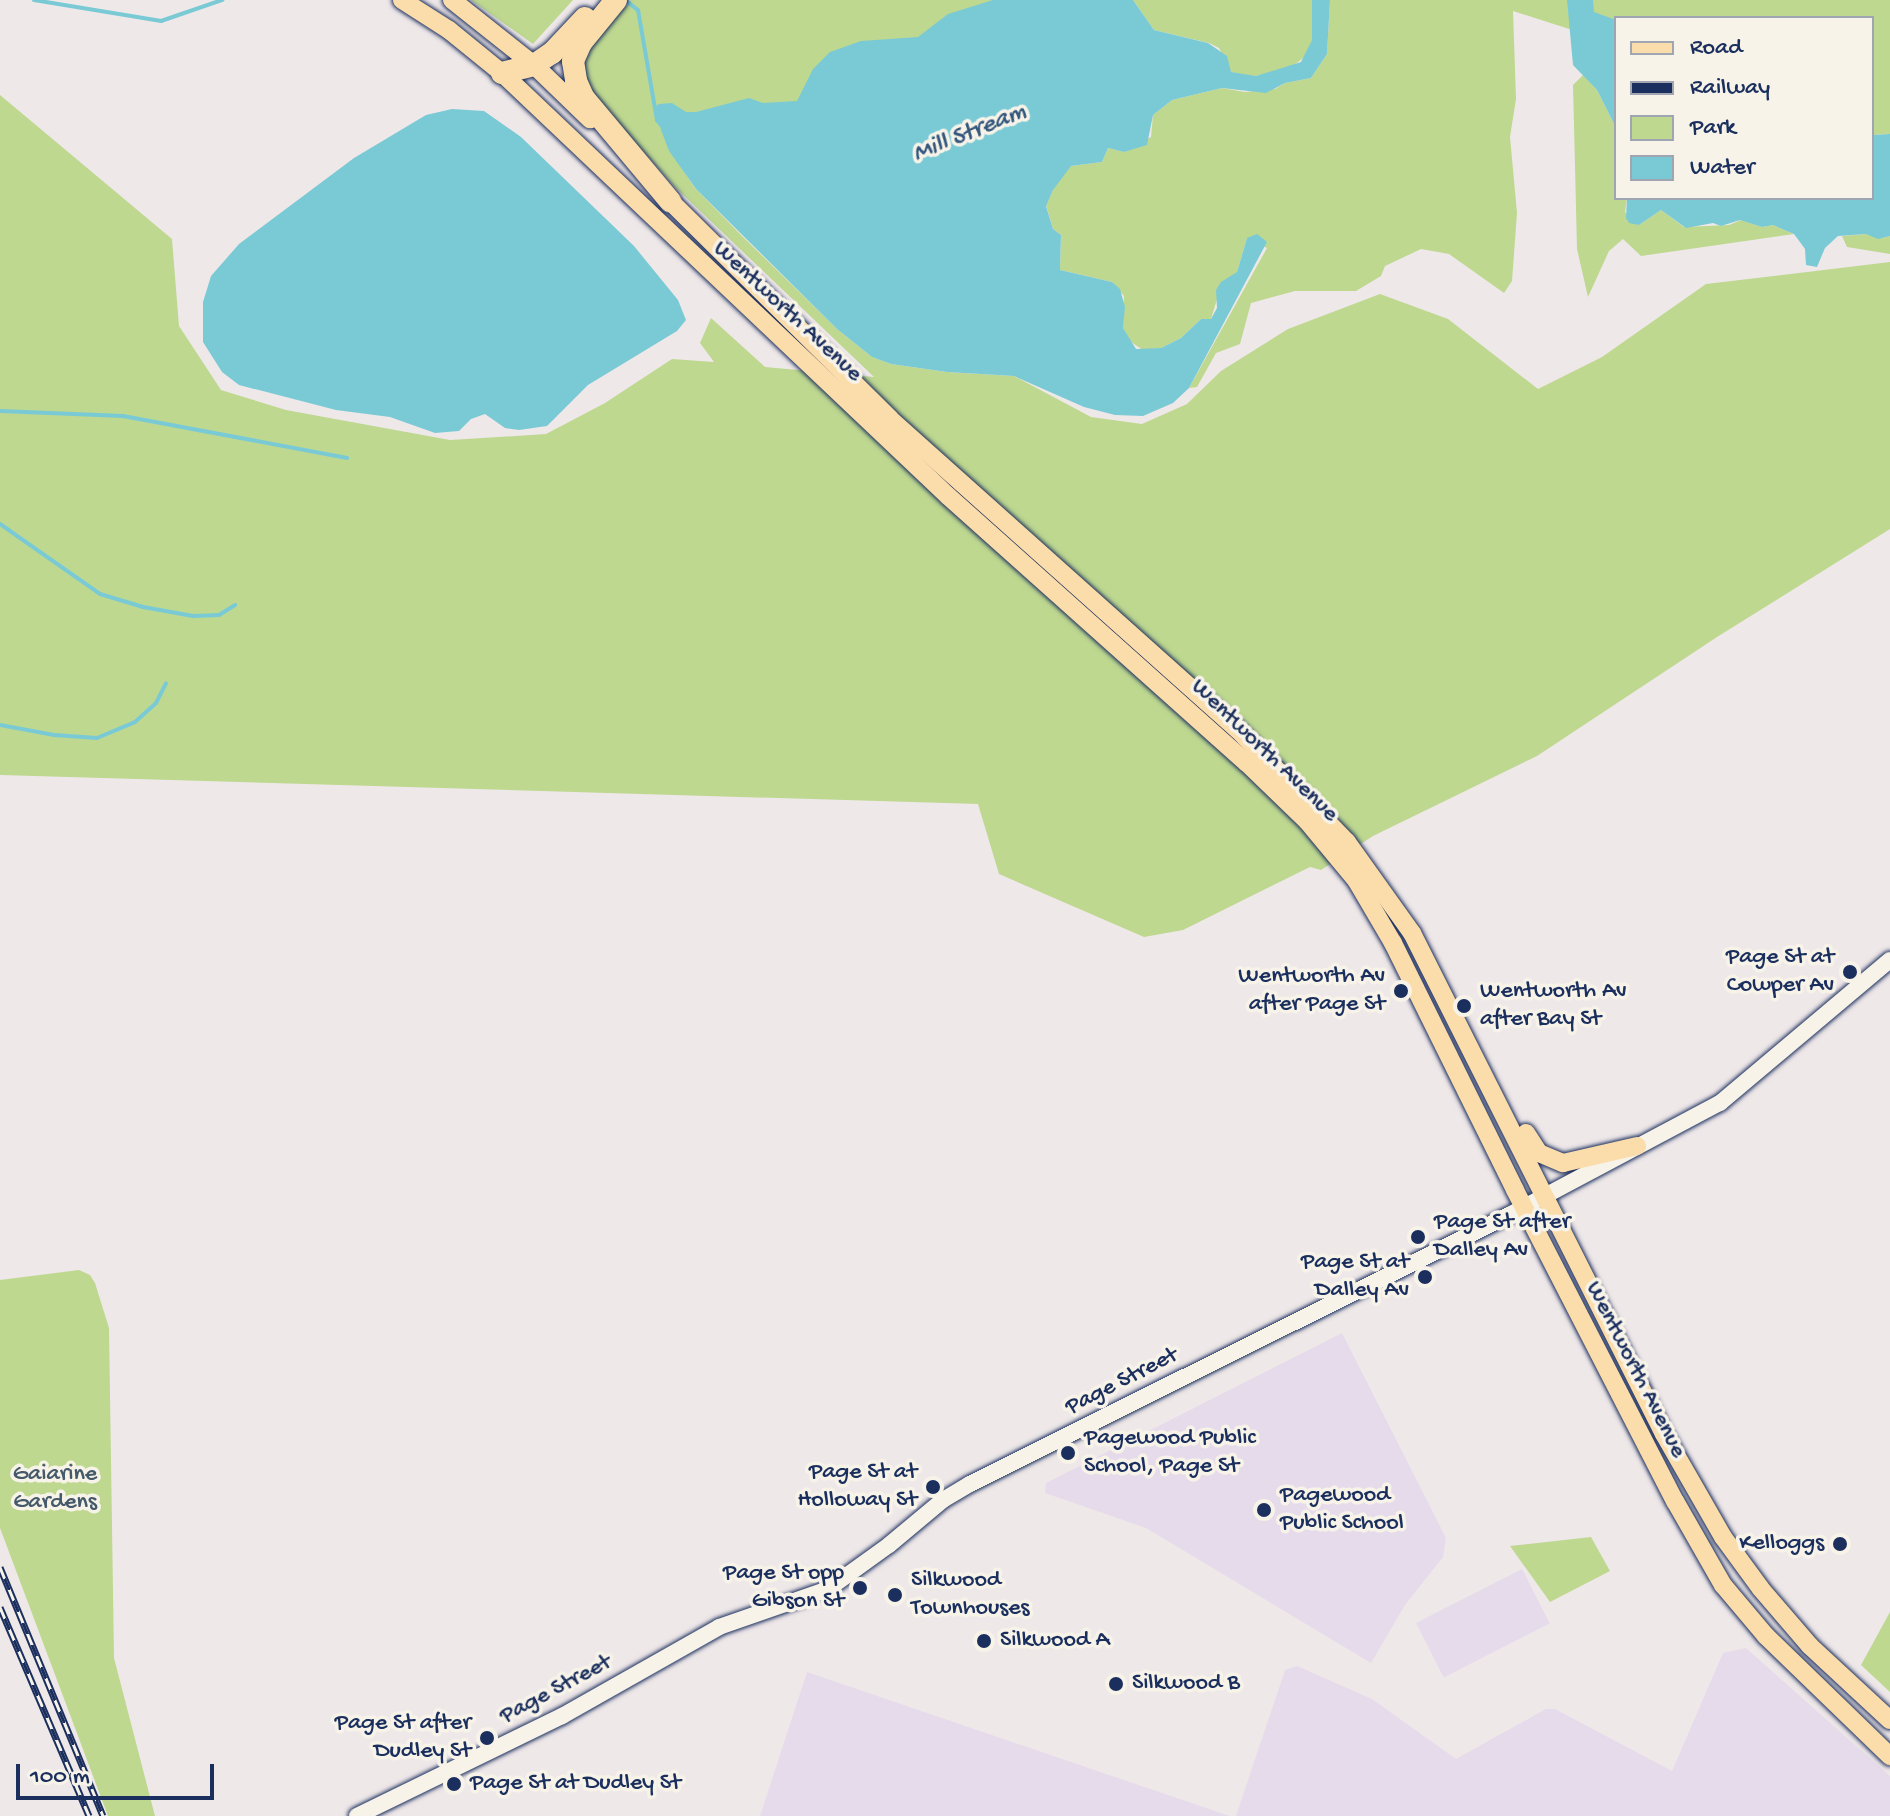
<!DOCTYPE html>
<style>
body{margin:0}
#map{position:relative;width:1890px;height:1816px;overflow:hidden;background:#efe8e9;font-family:"Gochi Hand",sans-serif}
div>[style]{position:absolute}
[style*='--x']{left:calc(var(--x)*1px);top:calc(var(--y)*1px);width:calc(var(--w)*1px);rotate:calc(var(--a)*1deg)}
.built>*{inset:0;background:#e6dbeb;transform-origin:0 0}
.green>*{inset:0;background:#bed890}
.water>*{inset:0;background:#7acad6}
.stream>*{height:4px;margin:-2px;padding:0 2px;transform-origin:2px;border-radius:2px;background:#7acad6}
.roads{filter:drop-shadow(0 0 2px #1b2f5e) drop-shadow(0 0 2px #1b2f5e)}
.secondary>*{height:16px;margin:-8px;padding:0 8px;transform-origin:8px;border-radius:8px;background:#f7f3e8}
.primary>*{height:18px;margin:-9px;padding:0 9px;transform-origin:9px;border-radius:9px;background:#fbdcab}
.highway>*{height:22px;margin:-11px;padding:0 11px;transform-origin:11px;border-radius:11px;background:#fbdcab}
.rail>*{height:7px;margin-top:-3.5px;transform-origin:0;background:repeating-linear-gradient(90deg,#f7f3e8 0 12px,#1b2f5e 0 24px);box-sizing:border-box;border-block:2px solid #1b2f5e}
.dots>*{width:22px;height:22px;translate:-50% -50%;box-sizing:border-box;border:4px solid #f7f3e8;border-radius:50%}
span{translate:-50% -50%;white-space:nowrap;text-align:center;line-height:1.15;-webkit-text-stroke:7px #f7f3e8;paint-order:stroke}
.street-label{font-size:24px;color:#1b2f5e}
.poi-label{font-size:24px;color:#1b2f5e}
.right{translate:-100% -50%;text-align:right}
.left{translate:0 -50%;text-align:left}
.park-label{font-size:24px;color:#44596a}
.water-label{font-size:26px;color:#33567c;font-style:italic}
.legend{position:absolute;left:1614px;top:16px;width:260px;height:184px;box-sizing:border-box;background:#f7f3e8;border:2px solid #9fa5b1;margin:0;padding:10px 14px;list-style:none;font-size:24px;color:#1b2f5e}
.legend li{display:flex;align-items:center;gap:16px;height:40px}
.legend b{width:40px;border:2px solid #9fa5b1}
.scale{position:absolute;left:16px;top:1764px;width:198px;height:36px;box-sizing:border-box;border:4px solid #1b2f5e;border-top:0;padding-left:10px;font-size:24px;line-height:28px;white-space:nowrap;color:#1b2f5e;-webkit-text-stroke:6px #f7f3e8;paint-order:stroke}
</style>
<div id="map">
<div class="built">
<i style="clip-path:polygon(1342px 1333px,1446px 1538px,1443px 1557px,1405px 1605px,1371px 1663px,1146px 1528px,1045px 1493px,1046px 1483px)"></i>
<i style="left:1522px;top:1569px;width:61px;height:119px;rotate:63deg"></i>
<i style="clip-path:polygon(1746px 1648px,1890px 1776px,1890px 1816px,1236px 1816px,1285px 1670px,1297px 1666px,1372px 1699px,1456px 1759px,1546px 1709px,1555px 1709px,1672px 1771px,1723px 1653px)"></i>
<i style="clip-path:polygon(807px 1672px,1112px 1776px,1230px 1816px,760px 1816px)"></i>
</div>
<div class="green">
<i style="clip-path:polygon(471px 0,573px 0,533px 44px)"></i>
<i style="clip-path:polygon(631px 0,1025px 0,682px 169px,695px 188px,742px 236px,837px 329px,872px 357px,891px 364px,947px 372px,1014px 376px,1091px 417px,1142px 424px,1187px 404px,1221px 371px,1288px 329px,1380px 294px,1448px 319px,1538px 389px,1602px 357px,1706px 284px,1890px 262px,1890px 529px,1717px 637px,1537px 756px,1373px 836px,1321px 870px,1310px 867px,1183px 930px,1144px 937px,999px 874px,978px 804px,0 775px,0 95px,172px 239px,179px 326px,221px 390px,286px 410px,450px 440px,546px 434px,605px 403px,672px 359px,714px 362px,700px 343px,711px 318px,765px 367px,874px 377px,674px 186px,586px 87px,580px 60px)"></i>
<i style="clip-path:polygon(1133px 0,1312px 0,1312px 40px,1307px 55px,1289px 69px,1256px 76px,1241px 75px,1231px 72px,1219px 48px,1209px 43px,1154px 30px)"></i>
<i style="clip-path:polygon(1330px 0,1890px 0,1890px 134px,1872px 135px,1872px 18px,1616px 18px,1616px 44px,1513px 11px,1516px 99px,1510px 137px,1517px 213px,1512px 281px,1504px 293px,1449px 254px,1421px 249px,1385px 266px,1381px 276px,1356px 291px,1295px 291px,1251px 303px,1240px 344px,1216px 353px,1197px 387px,1189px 388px,1267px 248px,1247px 238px,1237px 272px,1218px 296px,1211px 319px,1201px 319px,1181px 338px,1161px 348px,1143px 350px,1128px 340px,1123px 328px,1124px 296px,1112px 282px,1060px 270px,1061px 235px,1053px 229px,1046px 205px,1057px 181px,1071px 166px,1102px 162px,1108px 148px,1124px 152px,1151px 137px,1153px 115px,1172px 100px,1222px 88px,1245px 92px,1275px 89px,1285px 83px,1311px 78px,1327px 54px)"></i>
<i style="clip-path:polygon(1583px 75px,1597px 90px,1616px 128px,1616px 198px,1627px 198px,1625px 212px,1639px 225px,1661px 210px,1684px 227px,1729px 225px,1741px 220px,1762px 227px,1773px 225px,1794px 234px,1641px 256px,1623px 239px,1609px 251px,1588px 297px,1577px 249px,1573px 85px)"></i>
<i style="clip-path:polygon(1866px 234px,1882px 238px,1890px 236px,1890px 254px,1847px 247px,1842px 236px)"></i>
<i style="clip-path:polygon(79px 1270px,90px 1275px,95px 1283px,109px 1328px,114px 1658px,155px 1816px,108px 1816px,0 1528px,0 1280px)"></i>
<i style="clip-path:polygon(1591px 1537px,1610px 1571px,1550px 1602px,1510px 1546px)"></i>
<i style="clip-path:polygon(1890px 1612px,1890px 1692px,1861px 1665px)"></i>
</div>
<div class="water">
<i style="clip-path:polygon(993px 0,1133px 0,1154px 30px,1208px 43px,1227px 56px,1231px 72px,1256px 76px,1301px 62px,1312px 40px,1312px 0,1330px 0,1327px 54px,1311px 78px,1285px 83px,1266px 93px,1222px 88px,1172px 100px,1153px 115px,1147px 145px,1124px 152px,1108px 148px,1102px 162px,1071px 166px,1053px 190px,1046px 206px,1053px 229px,1061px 235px,1060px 270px,1112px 282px,1120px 289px,1125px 307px,1123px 328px,1136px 349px,1161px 348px,1181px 338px,1201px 319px,1211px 319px,1217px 308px,1216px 290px,1221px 282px,1237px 272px,1247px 238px,1257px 234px,1267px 242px,1189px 388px,1173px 403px,1143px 416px,1115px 415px,1084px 407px,1014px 376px,947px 372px,891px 364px,872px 357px,837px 329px,696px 189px,669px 151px,661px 130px,655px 107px,659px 104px,672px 103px,686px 112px,696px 112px,749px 98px,763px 103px,797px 101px,813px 69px,830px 52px,861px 41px,918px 37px,948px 14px)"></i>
<i style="clip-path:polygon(1567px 0,1593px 0,1594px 12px,1616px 20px,1616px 128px,1597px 90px,1573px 65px)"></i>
<i style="clip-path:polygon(452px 109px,484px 111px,521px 137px,634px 246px,678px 300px,686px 320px,677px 331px,588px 385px,547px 426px,519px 430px,505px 428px,485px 414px,471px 419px,459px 431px,435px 433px,390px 417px,336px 410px,239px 385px,222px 372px,203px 342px,203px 302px,211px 276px,239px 244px,354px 158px,426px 115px)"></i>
<i style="clip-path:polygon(1890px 134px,1890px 236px,1878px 239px,1866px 234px,1838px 236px,1825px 248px,1817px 267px,1806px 265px,1805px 249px,1794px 234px,1773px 225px,1762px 227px,1740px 220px,1721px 226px,1713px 223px,1686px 228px,1661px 210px,1639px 225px,1629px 223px,1626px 218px,1627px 198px,1872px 198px,1872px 135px)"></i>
</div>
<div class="stream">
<i style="--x:34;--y:0;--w:129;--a:9.4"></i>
<i style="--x:161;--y:21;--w:65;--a:-19"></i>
<i style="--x:625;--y:0;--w:16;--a:38"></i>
<i style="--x:638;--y:10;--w:112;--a:80.2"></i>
<i style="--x:657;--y:120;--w:6;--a:51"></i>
<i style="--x:0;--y:411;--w:123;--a:2.3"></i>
<i style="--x:123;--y:416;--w:228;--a:10.6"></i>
<i style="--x:0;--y:524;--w:122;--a:35"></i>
<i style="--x:100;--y:594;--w:45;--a:16.8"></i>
<i style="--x:143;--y:607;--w:51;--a:10.2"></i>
<i style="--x:193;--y:616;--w:26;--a:-2"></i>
<i style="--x:219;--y:615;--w:19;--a:-32"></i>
<i style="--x:0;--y:725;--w:55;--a:10.5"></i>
<i style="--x:54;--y:735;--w:43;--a:4"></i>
<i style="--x:97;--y:738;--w:41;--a:-22.8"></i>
<i style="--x:135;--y:722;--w:28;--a:-42"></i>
<i style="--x:156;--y:703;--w:22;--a:-63"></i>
</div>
<div class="roads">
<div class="secondary">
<i style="--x:357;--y:1816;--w:228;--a:-26"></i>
<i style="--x:562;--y:1716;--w:180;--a:-29.5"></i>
<i style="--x:719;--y:1627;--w:115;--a:-19.2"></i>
<i style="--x:828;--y:1589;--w:75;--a:-35.8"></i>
<i style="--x:889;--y:1545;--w:70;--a:-39.8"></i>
<i style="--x:943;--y:1500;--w:31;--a:-31"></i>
<i style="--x:970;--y:1484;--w:602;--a:-26.52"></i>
<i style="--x:1509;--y:1215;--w:239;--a:-28"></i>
<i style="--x:1720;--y:1103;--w:222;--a:-40.1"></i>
</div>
<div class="primary">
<i style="--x:402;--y:0;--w:56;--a:32.6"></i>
<i style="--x:449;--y:30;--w:68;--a:39.1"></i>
<i style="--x:502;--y:73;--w:615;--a:43.48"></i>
<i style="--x:948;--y:496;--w:401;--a:41.8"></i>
<i style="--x:1247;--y:763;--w:83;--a:44"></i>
<i style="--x:1307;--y:821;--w:77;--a:50.3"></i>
<i style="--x:1356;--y:880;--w:73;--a:59.6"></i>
<i style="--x:1393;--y:943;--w:275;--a:63.7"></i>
<i style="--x:1515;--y:1190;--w:350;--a:62.8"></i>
<i style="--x:1675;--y:1501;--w:97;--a:60.3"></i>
<i style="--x:1723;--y:1585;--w:67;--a:49.9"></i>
<i style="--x:1766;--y:1636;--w:173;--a:44.1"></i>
<i style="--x:452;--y:0;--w:105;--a:38.4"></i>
<i style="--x:534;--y:65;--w:78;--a:44"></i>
<i style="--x:661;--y:192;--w:322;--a:44.7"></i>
<i style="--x:890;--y:419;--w:467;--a:41.8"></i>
<i style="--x:1238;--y:730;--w:156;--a:45.8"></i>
<i style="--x:1347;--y:842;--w:112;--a:54.5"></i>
<i style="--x:1412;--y:933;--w:561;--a:63.3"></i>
<i style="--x:1664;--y:1434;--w:119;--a:60.2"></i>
<i style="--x:1723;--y:1537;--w:64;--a:53.8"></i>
<i style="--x:1761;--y:1589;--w:75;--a:49.3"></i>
<i style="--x:1810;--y:1646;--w:109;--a:42.8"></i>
<i style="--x:1526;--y:1133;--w:24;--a:57"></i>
<i style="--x:1539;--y:1153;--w:26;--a:23"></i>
<i style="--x:1563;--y:1163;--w:76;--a:-12.9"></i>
</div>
<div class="highway">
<i style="--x:616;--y:0;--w:55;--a:129.1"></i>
<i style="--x:581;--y:43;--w:20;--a:114"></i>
<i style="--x:573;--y:61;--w:20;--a:81"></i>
<i style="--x:576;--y:81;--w:17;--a:66"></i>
<i style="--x:583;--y:97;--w:136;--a:50.1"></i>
<i style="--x:502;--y:73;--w:33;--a:-14"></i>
<i style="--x:534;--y:65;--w:22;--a:-34"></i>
<i style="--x:552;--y:53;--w:48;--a:-46.7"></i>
</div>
</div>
<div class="rail">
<i style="--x:0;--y:1567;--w:269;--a:67.5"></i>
<i style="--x:0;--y:1607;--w:227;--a:66.9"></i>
</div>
<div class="dots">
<i style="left:1850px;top:972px;background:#1b2f5e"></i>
<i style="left:1401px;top:991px;background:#1b2f5e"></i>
<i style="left:1464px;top:1006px;background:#1b2f5e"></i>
<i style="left:1418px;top:1237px;background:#1b2f5e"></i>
<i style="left:1425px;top:1277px;background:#1b2f5e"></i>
<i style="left:1068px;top:1453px;background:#1b2f5e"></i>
<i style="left:933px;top:1487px;background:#1b2f5e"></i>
<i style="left:1264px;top:1510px;background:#1b2f5e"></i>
<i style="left:1840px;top:1544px;background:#1b2f5e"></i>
<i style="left:860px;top:1588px;background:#1b2f5e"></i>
<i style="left:895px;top:1595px;background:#1b2f5e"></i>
<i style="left:984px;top:1641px;background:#1b2f5e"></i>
<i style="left:1116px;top:1684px;background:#1b2f5e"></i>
<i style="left:487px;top:1738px;background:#1b2f5e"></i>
<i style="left:454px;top:1784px;background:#1b2f5e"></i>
</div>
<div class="street-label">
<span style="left:787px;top:312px;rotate:43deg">Wentworth Avenue</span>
<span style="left:1264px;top:751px;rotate:44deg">Wentworth Avenue</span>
<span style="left:1635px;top:1370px;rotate:63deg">Wentworth Avenue</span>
<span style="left:1122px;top:1382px;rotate:-27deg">Page Street</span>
<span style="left:556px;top:1690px;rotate:-28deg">Page Street</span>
</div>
<div class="poi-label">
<span class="right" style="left:1834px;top:972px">Page St at<br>Cowper Av</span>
<span class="right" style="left:1385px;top:991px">Wentworth Av<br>after Page St</span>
<span class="left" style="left:1480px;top:1006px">Wentworth Av<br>after Bay St</span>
<span class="left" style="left:1434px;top:1237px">Page St after<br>Dalley Av</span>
<span class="right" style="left:1409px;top:1277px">Page St at<br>Dalley Av</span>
<span class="left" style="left:1084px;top:1453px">Pagewood Public<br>School, Page St</span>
<span class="right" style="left:917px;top:1487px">Page St at<br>Holloway St</span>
<span class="left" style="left:1280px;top:1510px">Pagewood<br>Public School</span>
<span class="right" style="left:1824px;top:1544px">Kelloggs</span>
<span class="right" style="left:844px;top:1588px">Page St opp<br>Gibson St</span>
<span class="left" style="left:911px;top:1595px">Silkwood<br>Townhouses</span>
<span class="left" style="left:1000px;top:1641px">Silkwood A</span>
<span class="left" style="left:1132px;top:1684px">Silkwood B</span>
<span class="right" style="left:471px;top:1738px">Page St after<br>Dudley St</span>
<span class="left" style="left:470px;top:1784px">Page St at Dudley St</span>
</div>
<div class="park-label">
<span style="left:55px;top:1489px">Gaiarine<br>Gardens</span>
</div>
<div class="water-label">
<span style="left:970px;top:134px;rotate:-22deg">Mill Stream</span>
</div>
<ul class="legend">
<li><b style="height:10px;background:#fbdcab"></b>Road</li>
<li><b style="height:10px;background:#1b2f5e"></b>Railway</li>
<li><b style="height:22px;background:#bed890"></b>Park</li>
<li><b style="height:22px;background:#7acad6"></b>Water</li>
</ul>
<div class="scale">100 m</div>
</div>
